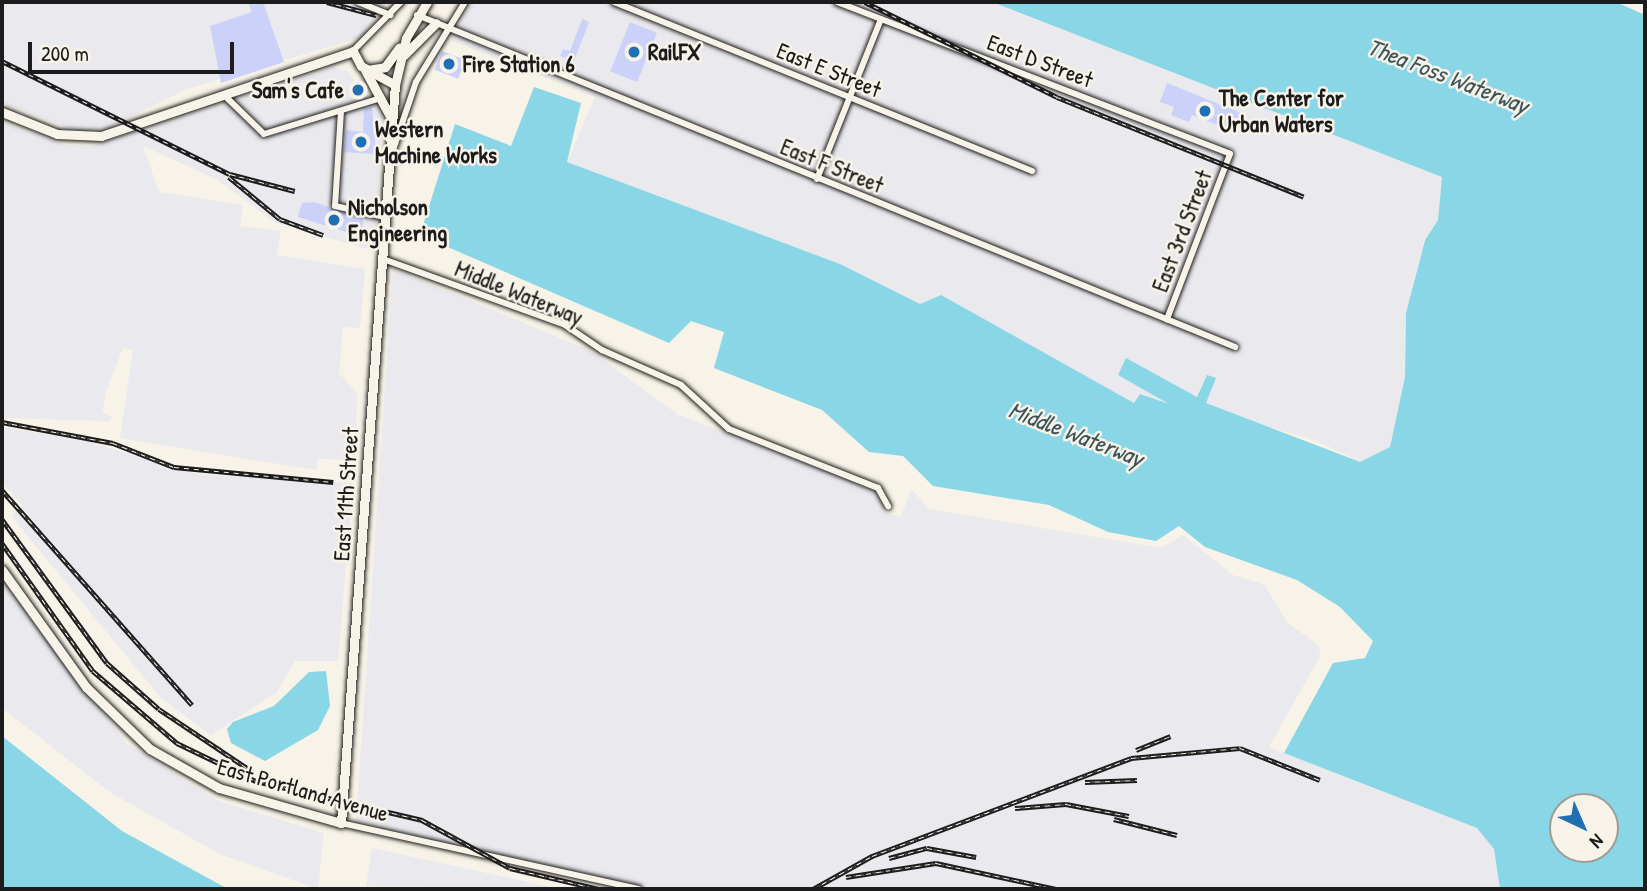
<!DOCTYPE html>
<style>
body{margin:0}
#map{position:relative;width:1647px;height:891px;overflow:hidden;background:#f7f3e8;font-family:"Patrick Hand",sans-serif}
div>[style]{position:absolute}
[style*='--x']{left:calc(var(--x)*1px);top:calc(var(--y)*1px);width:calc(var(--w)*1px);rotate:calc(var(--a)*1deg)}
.built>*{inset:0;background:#eae9ed}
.water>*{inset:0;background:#88d6e6}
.building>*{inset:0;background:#cbd1f9;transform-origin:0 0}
.roads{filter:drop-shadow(0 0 2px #1c1c1c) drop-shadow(0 0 2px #1c1c1c)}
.street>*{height:6px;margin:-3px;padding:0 3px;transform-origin:3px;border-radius:3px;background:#f7f3e8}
.secondary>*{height:9px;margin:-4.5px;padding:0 4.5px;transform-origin:4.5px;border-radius:4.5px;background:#f7f3e8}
.rail>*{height:4.5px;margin-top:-2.25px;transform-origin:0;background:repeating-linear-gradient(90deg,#f7f3e8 0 5px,#1c1c1c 0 10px);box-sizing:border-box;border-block:2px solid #1c1c1c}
.dots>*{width:19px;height:19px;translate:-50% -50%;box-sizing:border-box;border:4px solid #f7f3e8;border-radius:50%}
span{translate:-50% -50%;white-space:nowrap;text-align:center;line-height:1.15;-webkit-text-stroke:5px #f7f3e8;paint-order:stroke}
.poi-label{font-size:23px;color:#1c1c1c;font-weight:700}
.left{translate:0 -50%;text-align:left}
.right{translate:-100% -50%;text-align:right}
.street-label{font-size:23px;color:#1c1c1c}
.water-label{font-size:24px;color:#3c5459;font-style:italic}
.frame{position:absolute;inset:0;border:4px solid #1c1c1c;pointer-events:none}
.north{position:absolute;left:1549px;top:793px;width:70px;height:70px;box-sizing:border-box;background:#f7f3e8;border:2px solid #9f9d96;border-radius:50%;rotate:136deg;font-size:19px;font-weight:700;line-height:28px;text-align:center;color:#1c1c1c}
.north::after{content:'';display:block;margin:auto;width:24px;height:32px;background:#1f6fb2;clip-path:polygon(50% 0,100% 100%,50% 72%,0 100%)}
.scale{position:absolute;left:28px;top:42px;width:206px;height:32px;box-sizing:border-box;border:4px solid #1c1c1c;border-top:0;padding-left:9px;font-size:21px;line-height:24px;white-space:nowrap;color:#1c1c1c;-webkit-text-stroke:5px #f7f3e8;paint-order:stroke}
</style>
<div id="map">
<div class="built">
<i style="clip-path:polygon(2px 2px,388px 2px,362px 37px,187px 89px,108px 128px,77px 131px,2px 103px)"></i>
<i style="clip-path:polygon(472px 2px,992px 2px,1442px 177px,1438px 220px,1424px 240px,1406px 313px,1405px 377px,1390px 447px,1360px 462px,1315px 440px,1252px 422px,1206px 403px,1215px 379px,1206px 376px,1198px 397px,1178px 388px,1166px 409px,1140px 394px,1134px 403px,941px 296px,920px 304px,840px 264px,567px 162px,595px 97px,450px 40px)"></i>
<i style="clip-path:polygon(333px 67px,347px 71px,383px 116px,374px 251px,274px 222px,218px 180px,143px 146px,159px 192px,243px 205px,240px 226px,281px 231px,277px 255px,365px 269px,360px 328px,343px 327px,339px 373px,357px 393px,356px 460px,318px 459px,316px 470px,120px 438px,133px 350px,123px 348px,106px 392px,102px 413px,112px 417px,109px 421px,2px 418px,2px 122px,65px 145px,91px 146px)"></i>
<i style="clip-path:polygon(393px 269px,589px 350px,679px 415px,875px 489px,884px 512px,901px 517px,911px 489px,929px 509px,1161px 548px,1183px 535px,1233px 575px,1265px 585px,1287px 623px,1319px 645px,1320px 656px,1269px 747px,1477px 828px,1494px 849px,1500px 889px,620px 889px,356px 821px)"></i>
<i style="clip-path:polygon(2px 427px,86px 441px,197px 474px,353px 483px,338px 661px,295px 661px,277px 692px,211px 735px,161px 698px,11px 516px,23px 506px,2px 482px)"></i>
<i style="clip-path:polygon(2px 579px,126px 743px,218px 801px,324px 833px,318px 889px,220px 854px,111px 793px,2px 708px)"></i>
<i style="clip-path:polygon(372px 848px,560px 889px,366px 886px)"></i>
</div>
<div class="water">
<i style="clip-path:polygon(evenodd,992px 2px,1616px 2px,1645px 15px,1645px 889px,1500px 889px,1494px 849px,1477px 828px,1284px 753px,1333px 663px,1365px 658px,1373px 641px,1340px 607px,1297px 580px,1205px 547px,1179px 526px,1156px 541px,1108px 532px,1049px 505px,933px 486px,903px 456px,869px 452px,822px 410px,714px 368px,724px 332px,691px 321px,669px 343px,420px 235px,455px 124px,511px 146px,534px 87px,581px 103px,567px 162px,840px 264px,920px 304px,941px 295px,1134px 403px,1140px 394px,1169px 404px,1118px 375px,1126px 358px,1197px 397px,1207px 375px,1216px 378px,1206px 403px,1360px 462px,1390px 447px,1405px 377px,1406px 313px,1425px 240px,1438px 220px,1442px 177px,992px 2px,1563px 807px,1605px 807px,1605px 849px,1563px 849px,1563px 807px)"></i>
<i style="clip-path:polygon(326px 671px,330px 706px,318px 730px,265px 761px,231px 743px,227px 729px,233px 722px,274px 706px,309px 672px)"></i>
<i style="clip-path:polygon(2px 736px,122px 831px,228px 889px,2px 889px)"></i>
</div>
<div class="building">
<i style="clip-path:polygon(248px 2px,263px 2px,284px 62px,221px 83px,210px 26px,252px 12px)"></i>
<i style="clip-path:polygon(582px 19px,589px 22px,574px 61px,560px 56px,563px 49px,570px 51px)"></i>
<i style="left:630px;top:22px;width:29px;height:53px;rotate:22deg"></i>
<i style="left:442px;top:51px;width:25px;height:20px;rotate:21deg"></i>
<i style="clip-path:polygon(1167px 83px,1246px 115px,1239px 133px,1192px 115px,1189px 122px,1171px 115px,1174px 107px,1160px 102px)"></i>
<i style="clip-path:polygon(372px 107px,376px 154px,344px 152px,346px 130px,363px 132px,364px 109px)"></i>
<i style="clip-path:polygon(314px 202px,363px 218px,362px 237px,298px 217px,302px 203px)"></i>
</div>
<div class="roads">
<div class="street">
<i style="--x:358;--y:2;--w:35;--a:22"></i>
<i style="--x:614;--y:2;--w:451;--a:22"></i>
<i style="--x:837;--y:2;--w:421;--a:21.1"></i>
<i style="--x:1230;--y:154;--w:177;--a:110.9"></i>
<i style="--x:417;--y:15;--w:883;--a:22.09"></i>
<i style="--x:353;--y:51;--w:69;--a:-45.6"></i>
<i style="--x:225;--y:96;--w:54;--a:44.3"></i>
<i style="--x:264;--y:134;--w:122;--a:-17.1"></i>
<i style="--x:341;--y:111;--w:95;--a:93.6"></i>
<i style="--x:335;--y:206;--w:51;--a:12.4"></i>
<i style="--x:393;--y:150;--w:72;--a:-71.3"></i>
<i style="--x:416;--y:82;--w:94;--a:-58.5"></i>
<i style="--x:817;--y:179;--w:172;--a:-68.2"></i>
<i style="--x:383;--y:259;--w:194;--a:19.9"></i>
<i style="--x:565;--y:325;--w:45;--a:34"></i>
<i style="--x:602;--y:350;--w:86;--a:23.9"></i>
<i style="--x:681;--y:385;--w:65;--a:42.5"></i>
<i style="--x:729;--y:429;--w:160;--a:21.6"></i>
<i style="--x:878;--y:488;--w:21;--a:61"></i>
<i style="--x:341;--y:823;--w:305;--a:12.5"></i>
</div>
<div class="secondary">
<i style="--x:404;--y:55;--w:45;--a:-45"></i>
<i style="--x:365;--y:70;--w:57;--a:61.6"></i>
<i style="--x:367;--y:70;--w:18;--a:-9"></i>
<i style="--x:385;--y:67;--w:24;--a:-54"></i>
<i style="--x:2;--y:112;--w:59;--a:21.8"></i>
<i style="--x:57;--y:134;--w:44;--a:2.6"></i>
<i style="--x:101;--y:136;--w:266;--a:-18.6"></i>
<i style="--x:353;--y:51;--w:17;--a:62"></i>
<i style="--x:361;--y:66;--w:39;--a:29"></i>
<i style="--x:2;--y:570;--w:144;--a:54.3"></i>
<i style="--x:86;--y:687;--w:89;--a:44.1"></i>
<i style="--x:150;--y:749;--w:79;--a:29.5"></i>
<i style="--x:219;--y:788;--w:127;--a:16"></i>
<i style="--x:341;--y:823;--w:740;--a:-85.82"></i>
<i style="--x:395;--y:85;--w:48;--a:-76.8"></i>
<i style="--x:406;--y:38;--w:42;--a:-59.7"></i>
</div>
</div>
<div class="rail">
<i style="--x:327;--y:2;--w:51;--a:14.9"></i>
<i style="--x:865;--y:2;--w:214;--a:26.3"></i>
<i style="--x:1057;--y:97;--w:266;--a:22"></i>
<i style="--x:2;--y:61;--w:254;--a:26.4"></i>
<i style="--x:230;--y:174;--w:67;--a:14.7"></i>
<i style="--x:229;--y:177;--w:66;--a:39.5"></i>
<i style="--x:280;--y:219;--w:46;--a:20.4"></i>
<i style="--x:2;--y:422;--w:113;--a:10.7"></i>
<i style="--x:113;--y:443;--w:66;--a:21.5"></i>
<i style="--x:174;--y:467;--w:160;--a:5.4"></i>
<i style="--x:2;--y:490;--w:287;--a:48.5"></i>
<i style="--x:2;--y:519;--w:178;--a:53.9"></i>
<i style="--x:107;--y:663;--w:69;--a:41.5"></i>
<i style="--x:159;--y:709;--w:113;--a:33.8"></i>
<i style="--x:2;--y:543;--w:157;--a:54.6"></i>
<i style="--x:93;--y:671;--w:111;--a:40.6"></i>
<i style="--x:177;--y:743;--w:88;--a:25.7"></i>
<i style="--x:256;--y:781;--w:171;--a:13.2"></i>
<i style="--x:422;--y:820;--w:100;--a:28.6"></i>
<i style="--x:510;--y:868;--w:91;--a:13.3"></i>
<i style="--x:1136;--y:750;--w:37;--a:-22"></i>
<i style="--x:1085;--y:782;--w:52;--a:-2.2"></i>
<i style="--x:1015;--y:808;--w:51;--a:-4.5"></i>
<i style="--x:1066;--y:804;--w:64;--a:10.8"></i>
<i style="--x:1114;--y:819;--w:65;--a:14.3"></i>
<i style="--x:889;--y:858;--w:39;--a:-15"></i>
<i style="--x:927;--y:848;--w:50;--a:10.4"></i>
<i style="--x:846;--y:877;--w:91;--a:-8.8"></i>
<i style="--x:936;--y:863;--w:123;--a:12.2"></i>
<i style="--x:813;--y:889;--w:68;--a:-29.2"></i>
<i style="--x:872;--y:856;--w:277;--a:-20.7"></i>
<i style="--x:1131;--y:758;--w:109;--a:-5.2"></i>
<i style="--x:1240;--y:748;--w:86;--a:21.8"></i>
</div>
<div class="dots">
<i style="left:634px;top:52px;background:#1f6fb2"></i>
<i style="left:449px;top:64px;background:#1f6fb2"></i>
<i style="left:358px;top:90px;background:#1f6fb2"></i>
<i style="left:1205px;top:111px;background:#1f6fb2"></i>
<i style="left:361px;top:142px;background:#1f6fb2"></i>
<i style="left:334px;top:220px;background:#1f6fb2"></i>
</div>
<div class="poi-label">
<span class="left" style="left:648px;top:52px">RailFX</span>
<span class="left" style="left:463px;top:64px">Fire Station 6</span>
<span class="right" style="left:344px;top:90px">Sam's Cafe</span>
<span class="left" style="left:1219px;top:111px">The Center for<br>Urban Waters</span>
<span class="left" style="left:375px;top:142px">Western<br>Machine Works</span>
<span class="left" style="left:348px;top:220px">Nicholson<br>Engineering</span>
</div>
<div class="street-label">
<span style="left:1040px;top:61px;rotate:21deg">East D Street</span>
<span style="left:829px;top:70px;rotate:22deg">East E Street</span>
<span style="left:832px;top:166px;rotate:22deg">East F Street</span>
<span style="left:1182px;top:231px;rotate:-69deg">East 3rd Street</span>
<span style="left:519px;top:293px;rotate:22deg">Middle Waterway</span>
<span style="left:346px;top:494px;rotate:-86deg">East 11th Street</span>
<span style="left:303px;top:790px;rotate:16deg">East Portland Avenue</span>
</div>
<div class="water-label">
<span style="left:1448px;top:76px;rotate:21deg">Thea Foss Waterway</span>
<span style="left:1076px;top:434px;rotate:21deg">Middle Waterway</span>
</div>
<div class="frame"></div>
<div class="north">N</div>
<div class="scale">200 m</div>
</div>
